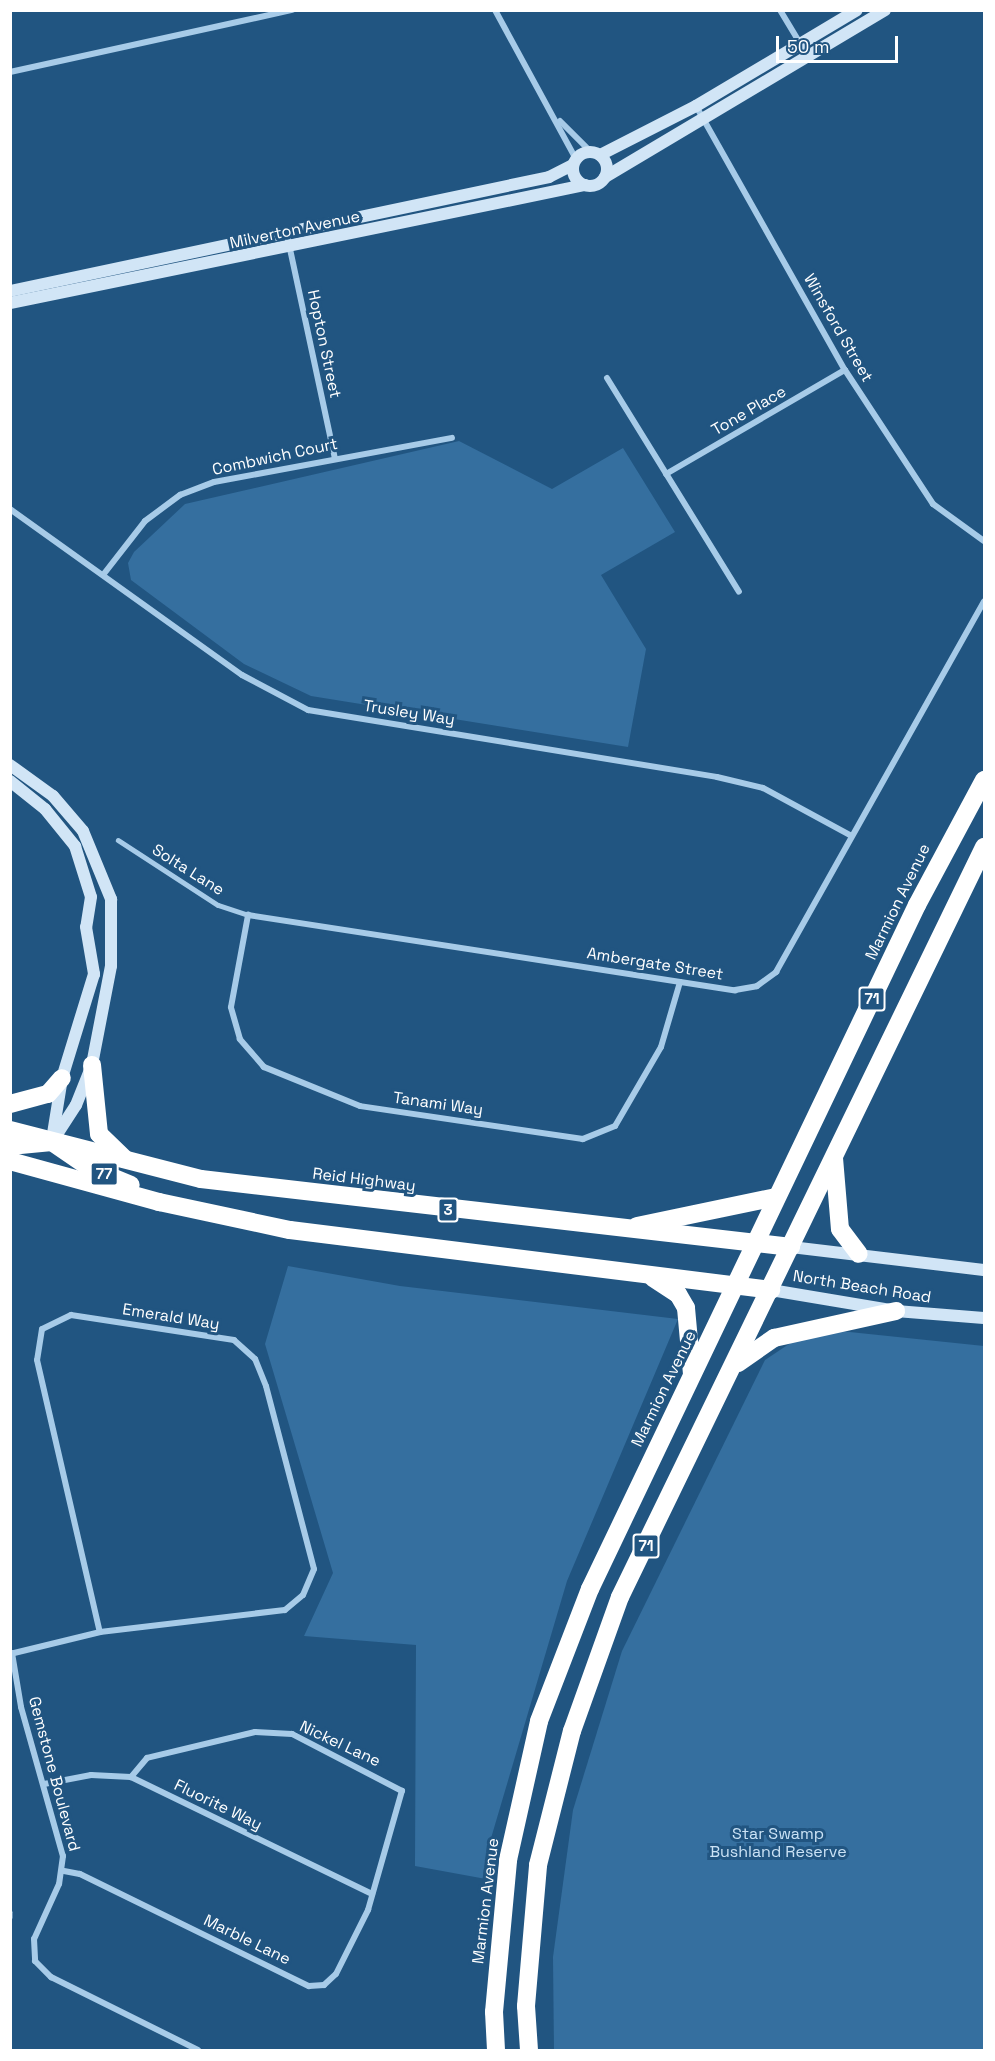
<!DOCTYPE html>
<style>
body{margin:0}
#map{position:relative;width:995px;height:2061px;overflow:hidden;background:#215581;font-family:"Space Grotesk",sans-serif}
div>[style]{position:absolute}
[style*='--x']{left:calc(var(--x)*1px);top:calc(var(--y)*1px);width:calc(var(--w)*1px);rotate:calc(var(--a)*1deg)}
.green>*{inset:0;background:#356f9f}
.lane>*{height:4.5px;margin:-2.25px;padding:0 2.25px;transform-origin:2.25px;border-radius:2.25px;background:#a7cbe8}
.street>*{height:6px;margin:-3px;padding:0 3px;transform-origin:3px;border-radius:3px;background:#a7cbe8}
.secondary>*{height:12px;margin:-6px;padding:0 6px;transform-origin:6px;border-radius:6px;background:#d1e5f6}
.secondary>.ring{margin:-6px;padding:0;box-sizing:content-box;background:none;border:12px solid #d1e5f6;border-radius:50%}
.highway>*{height:18px;margin:-9px;padding:0 9px;transform-origin:9px;border-radius:9px;background:#fff}
span{translate:-50% -50%;white-space:nowrap;text-align:center;line-height:1.15;-webkit-text-stroke:6px #215581;paint-order:stroke}
.shield-label span{padding:2px 4px;background:#215581;border:2px solid;border-radius:4px;-webkit-text-stroke-width:0}
.shield-label{font-size:15px;color:#fff;font-weight:700}
.street-label{font-size:16px;color:#fff}
.park-label{font-size:16px;color:#cbe3f6}
.frame{position:absolute;inset:0;border:12px solid #fff;pointer-events:none}
.scale{position:absolute;left:776px;top:36px;width:122px;height:27px;box-sizing:border-box;border:3px solid #fff;border-top:0;padding-left:8px;font-size:18px;line-height:21px;white-space:nowrap;color:#fff;-webkit-text-stroke:4px #215581;paint-order:stroke}
</style>
<div id="map">
<div class="green">
<i style="clip-path:polygon(459px 441px,552px 489px,623px 448px,675px 532px,601px 575px,646px 649px,628px 747px,311px 696px,244px 664px,131px 580px,128px 563px,134px 552px,185px 504px)"></i>
<i style="clip-path:polygon(288px 1266px,400px 1286px,678px 1319px,567px 1581px,489px 1845px,486px 1879px,415px 1866px,416px 1645px,304px 1636px,333px 1573px,265px 1344px)"></i>
<i style="clip-path:polygon(840px 1331px,984px 1346px,984px 2050px,554px 2050px,553px 1957px,573px 1810px,622px 1651px,765px 1360px,792px 1342px)"></i>
</div>
<div class="lane">
<i style="--x:118;--y:840;--w:119;--a:33"></i>
<i style="--x:218;--y:905;--w:32;--a:18"></i>
<i style="--x:10;--y:1912;--w:5;--a:90"></i>
</div>
<div class="street">
<i style="--x:495;--y:10;--w:170;--a:61.5"></i>
<i style="--x:780;--y:10;--w:52;--a:59"></i>
<i style="--x:10;--y:72;--w:289;--a:-12.4"></i>
<i style="--x:696;--y:106;--w:303;--a:60.6"></i>
<i style="--x:845;--y:370;--w:160;--a:56.7"></i>
<i style="--x:933;--y:504;--w:63;--a:36"></i>
<i style="--x:560;--y:121;--w:44;--a:45"></i>
<i style="--x:287;--y:235;--w:228;--a:77.9"></i>
<i style="--x:607;--y:378;--w:251;--a:58.3"></i>
<i style="--x:666;--y:474;--w:207;--a:-30.2"></i>
<i style="--x:10;--y:509;--w:285;--a:35.6"></i>
<i style="--x:242;--y:675;--w:75;--a:27.9"></i>
<i style="--x:308;--y:710;--w:414;--a:9.3"></i>
<i style="--x:717;--y:777;--w:47;--a:13.4"></i>
<i style="--x:763;--y:788;--w:99;--a:28.4"></i>
<i style="--x:103;--y:575;--w:68;--a:-52.1"></i>
<i style="--x:145;--y:521;--w:44;--a:-36.6"></i>
<i style="--x:180;--y:495;--w:36;--a:-21"></i>
<i style="--x:214;--y:482;--w:242;--a:-10.5"></i>
<i style="--x:680;--y:982;--w:68;--a:106.3"></i>
<i style="--x:661;--y:1047;--w:91;--a:120.2"></i>
<i style="--x:615;--y:1126;--w:35;--a:158"></i>
<i style="--x:583;--y:1139;--w:225;--a:-171.6"></i>
<i style="--x:360;--y:1106;--w:104;--a:-157.9"></i>
<i style="--x:264;--y:1067;--w:37;--a:-131"></i>
<i style="--x:240;--y:1039;--w:33;--a:-106"></i>
<i style="--x:231;--y:1007;--w:94;--a:-79.5"></i>
<i style="--x:248;--y:915;--w:493;--a:8.8"></i>
<i style="--x:735;--y:990;--w:22;--a:-10"></i>
<i style="--x:757;--y:986;--w:24;--a:-36"></i>
<i style="--x:776;--y:972;--w:425;--a:-60.7"></i>
<i style="--x:12;--y:1653;--w:55;--a:80.5"></i>
<i style="--x:21;--y:1707;--w:155;--a:74.3"></i>
<i style="--x:63;--y:1856;--w:28;--a:98"></i>
<i style="--x:59;--y:1884;--w:60;--a:114.4"></i>
<i style="--x:34;--y:1939;--w:22;--a:87"></i>
<i style="--x:35;--y:1961;--w:23;--a:45"></i>
<i style="--x:51;--y:1977;--w:164;--a:26.4"></i>
<i style="--x:10;--y:1654;--w:93;--a:-13.7"></i>
<i style="--x:100;--y:1632;--w:186;--a:-6.8"></i>
<i style="--x:285;--y:1610;--w:23;--a:-40"></i>
<i style="--x:303;--y:1595;--w:28;--a:-67"></i>
<i style="--x:314;--y:1569;--w:189;--a:-104.7"></i>
<i style="--x:266;--y:1386;--w:29;--a:-112"></i>
<i style="--x:255;--y:1359;--w:28;--a:-138"></i>
<i style="--x:234;--y:1340;--w:165;--a:-171.3"></i>
<i style="--x:71;--y:1315;--w:32;--a:154"></i>
<i style="--x:42;--y:1329;--w:31;--a:99"></i>
<i style="--x:37;--y:1360;--w:279;--a:77"></i>
<i style="--x:44;--y:1784;--w:48;--a:-10.8"></i>
<i style="--x:91;--y:1775;--w:40;--a:2.9"></i>
<i style="--x:131;--y:1777;--w:268;--a:25.9"></i>
<i style="--x:64;--y:1871;--w:16;--a:11"></i>
<i style="--x:80;--y:1874;--w:255;--a:26.1"></i>
<i style="--x:309;--y:1986;--w:15;--a:-4"></i>
<i style="--x:324;--y:1985;--w:16;--a:-43"></i>
<i style="--x:336;--y:1974;--w:72;--a:-63.4"></i>
<i style="--x:368;--y:1910;--w:124;--a:-74.1"></i>
<i style="--x:402;--y:1791;--w:124;--a:-152.6"></i>
<i style="--x:292;--y:1734;--w:37;--a:-177"></i>
<i style="--x:255;--y:1732;--w:111;--a:166.5"></i>
<i style="--x:147;--y:1758;--w:25;--a:130"></i>
</div>
<div class="secondary">
<i class="ring" style="left:573px;top:152px;width:22px;height:22px"></i>
<i style="--x:600;--y:155;--w:108;--a:-27"></i>
<i style="--x:696;--y:106;--w:187;--a:-30.8"></i>
<i style="--x:605;--y:177;--w:326;--a:-30.8"></i>
<i style="--x:10;--y:291;--w:551;--a:-11.94"></i>
<i style="--x:549;--y:177;--w:27;--a:-27"></i>
<i style="--x:10;--y:303;--w:587;--a:-11.6"></i>
<i style="--x:10;--y:765;--w:53;--a:35.8"></i>
<i style="--x:53;--y:796;--w:46;--a:49.4"></i>
<i style="--x:83;--y:831;--w:74;--a:67.6"></i>
<i style="--x:111;--y:899;--w:67;--a:90"></i>
<i style="--x:111;--y:966;--w:101;--a:100.9"></i>
<i style="--x:92;--y:1065;--w:43;--a:111.8"></i>
<i style="--x:76;--y:1105;--w:44;--a:123"></i>
<i style="--x:10;--y:781;--w:45;--a:38.7"></i>
<i style="--x:45;--y:809;--w:48;--a:51"></i>
<i style="--x:75;--y:846;--w:53;--a:72.6"></i>
<i style="--x:91;--y:897;--w:30;--a:99"></i>
<i style="--x:86;--y:927;--w:48;--a:80.3"></i>
<i style="--x:94;--y:974;--w:109;--a:107.1"></i>
<i style="--x:62;--y:1078;--w:63;--a:99.2"></i>
<i style="--x:791;--y:1247;--w:194;--a:6.8"></i>
<i style="--x:771;--y:1290;--w:127;--a:9.5"></i>
<i style="--x:896;--y:1311;--w:88;--a:4.5"></i>
</div>
<div class="highway">
<i style="--x:92;--y:1065;--w:69;--a:84.2"></i>
<i style="--x:99;--y:1134;--w:36;--a:44"></i>
<i style="--x:10;--y:1104;--w:39;--a:-15"></i>
<i style="--x:48;--y:1094;--w:21;--a:-49"></i>
<i style="--x:10;--y:1130;--w:197;--a:14.4"></i>
<i style="--x:201;--y:1179;--w:594;--a:6.57"></i>
<i style="--x:10;--y:1146;--w:42;--a:-5.4"></i>
<i style="--x:52;--y:1142;--w:46;--a:34.4"></i>
<i style="--x:90;--y:1168;--w:44;--a:22.5"></i>
<i style="--x:834;--y:1158;--w:71;--a:85.2"></i>
<i style="--x:840;--y:1229;--w:31;--a:53"></i>
<i style="--x:10;--y:1161;--w:155;--a:15.4"></i>
<i style="--x:159;--y:1202;--w:134;--a:12.1"></i>
<i style="--x:290;--y:1230;--w:485;--a:7.1"></i>
<i style="--x:637;--y:1226;--w:142;--a:-11.8"></i>
<i style="--x:653;--y:1278;--w:30;--a:33"></i>
<i style="--x:678;--y:1294;--w:16;--a:60"></i>
<i style="--x:686;--y:1308;--w:66;--a:84.8"></i>
<i style="--x:738;--y:1363;--w:44;--a:-34.8"></i>
<i style="--x:774;--y:1338;--w:125;--a:-12.5"></i>
<i style="--x:496;--y:2050;--w:38;--a:-93"></i>
<i style="--x:494;--y:2012;--w:153;--a:-84.7"></i>
<i style="--x:508;--y:1860;--w:142;--a:-77.4"></i>
<i style="--x:539;--y:1721;--w:142;--a:-68.9"></i>
<i style="--x:590;--y:1589;--w:758;--a:-64.45"></i>
<i style="--x:917;--y:905;--w:142;--a:-61.8"></i>
<i style="--x:529;--y:2050;--w:44;--a:-93.9"></i>
<i style="--x:526;--y:2006;--w:142;--a:-85.1"></i>
<i style="--x:538;--y:1865;--w:138;--a:-75.8"></i>
<i style="--x:572;--y:1731;--w:142;--a:-70.3"></i>
<i style="--x:620;--y:1597;--w:834;--a:-64.11"></i>
</div>
<div class="shield-label">
<span style="left:872px;top:999px">71</span>
<span style="left:104px;top:1174px">77</span>
<span style="left:448px;top:1210px">3</span>
<span style="left:646px;top:1546px">71</span>
</div>
<div class="street-label">
<span style="left:295px;top:230px;rotate:-12deg">Milverton Avenue</span>
<span style="left:838px;top:328px;rotate:60deg">Winsford Street</span>
<span style="left:324px;top:344px;rotate:78deg">Hopton Street</span>
<span style="left:749px;top:411px;rotate:-30deg">Tone Place</span>
<span style="left:275px;top:457px;rotate:-12deg">Combwich Court</span>
<span style="left:409px;top:713px;rotate:9deg">Trusley Way</span>
<span style="left:188px;top:870px;rotate:32deg">Solta Lane</span>
<span style="left:898px;top:902px;rotate:-64deg">Marmion Avenue</span>
<span style="left:655px;top:964px;rotate:9deg">Ambergate Street</span>
<span style="left:438px;top:1104px;rotate:8deg">Tanami Way</span>
<span style="left:364px;top:1180px;rotate:7deg">Reid Highway</span>
<span style="left:862px;top:1287px;rotate:9deg">North Beach Road</span>
<span style="left:171px;top:1317px;rotate:9deg">Emerald Way</span>
<span style="left:664px;top:1389px;rotate:-64deg">Marmion Avenue</span>
<span style="left:340px;top:1744px;rotate:25deg">Nickel Lane</span>
<span style="left:54px;top:1774px;rotate:75deg">Gemstone Boulevard</span>
<span style="left:218px;top:1805px;rotate:26deg">Fluorite Way</span>
<span style="left:486px;top:1901px;rotate:-83deg">Marmion Avenue</span>
<span style="left:247px;top:1940px;rotate:26deg">Marble Lane</span>
</div>
<div class="park-label">
<span style="left:778px;top:1843px">Star Swamp<br>Bushland Reserve</span>
</div>
<div class="frame"></div>
<div class="scale">50 m</div>
</div>
